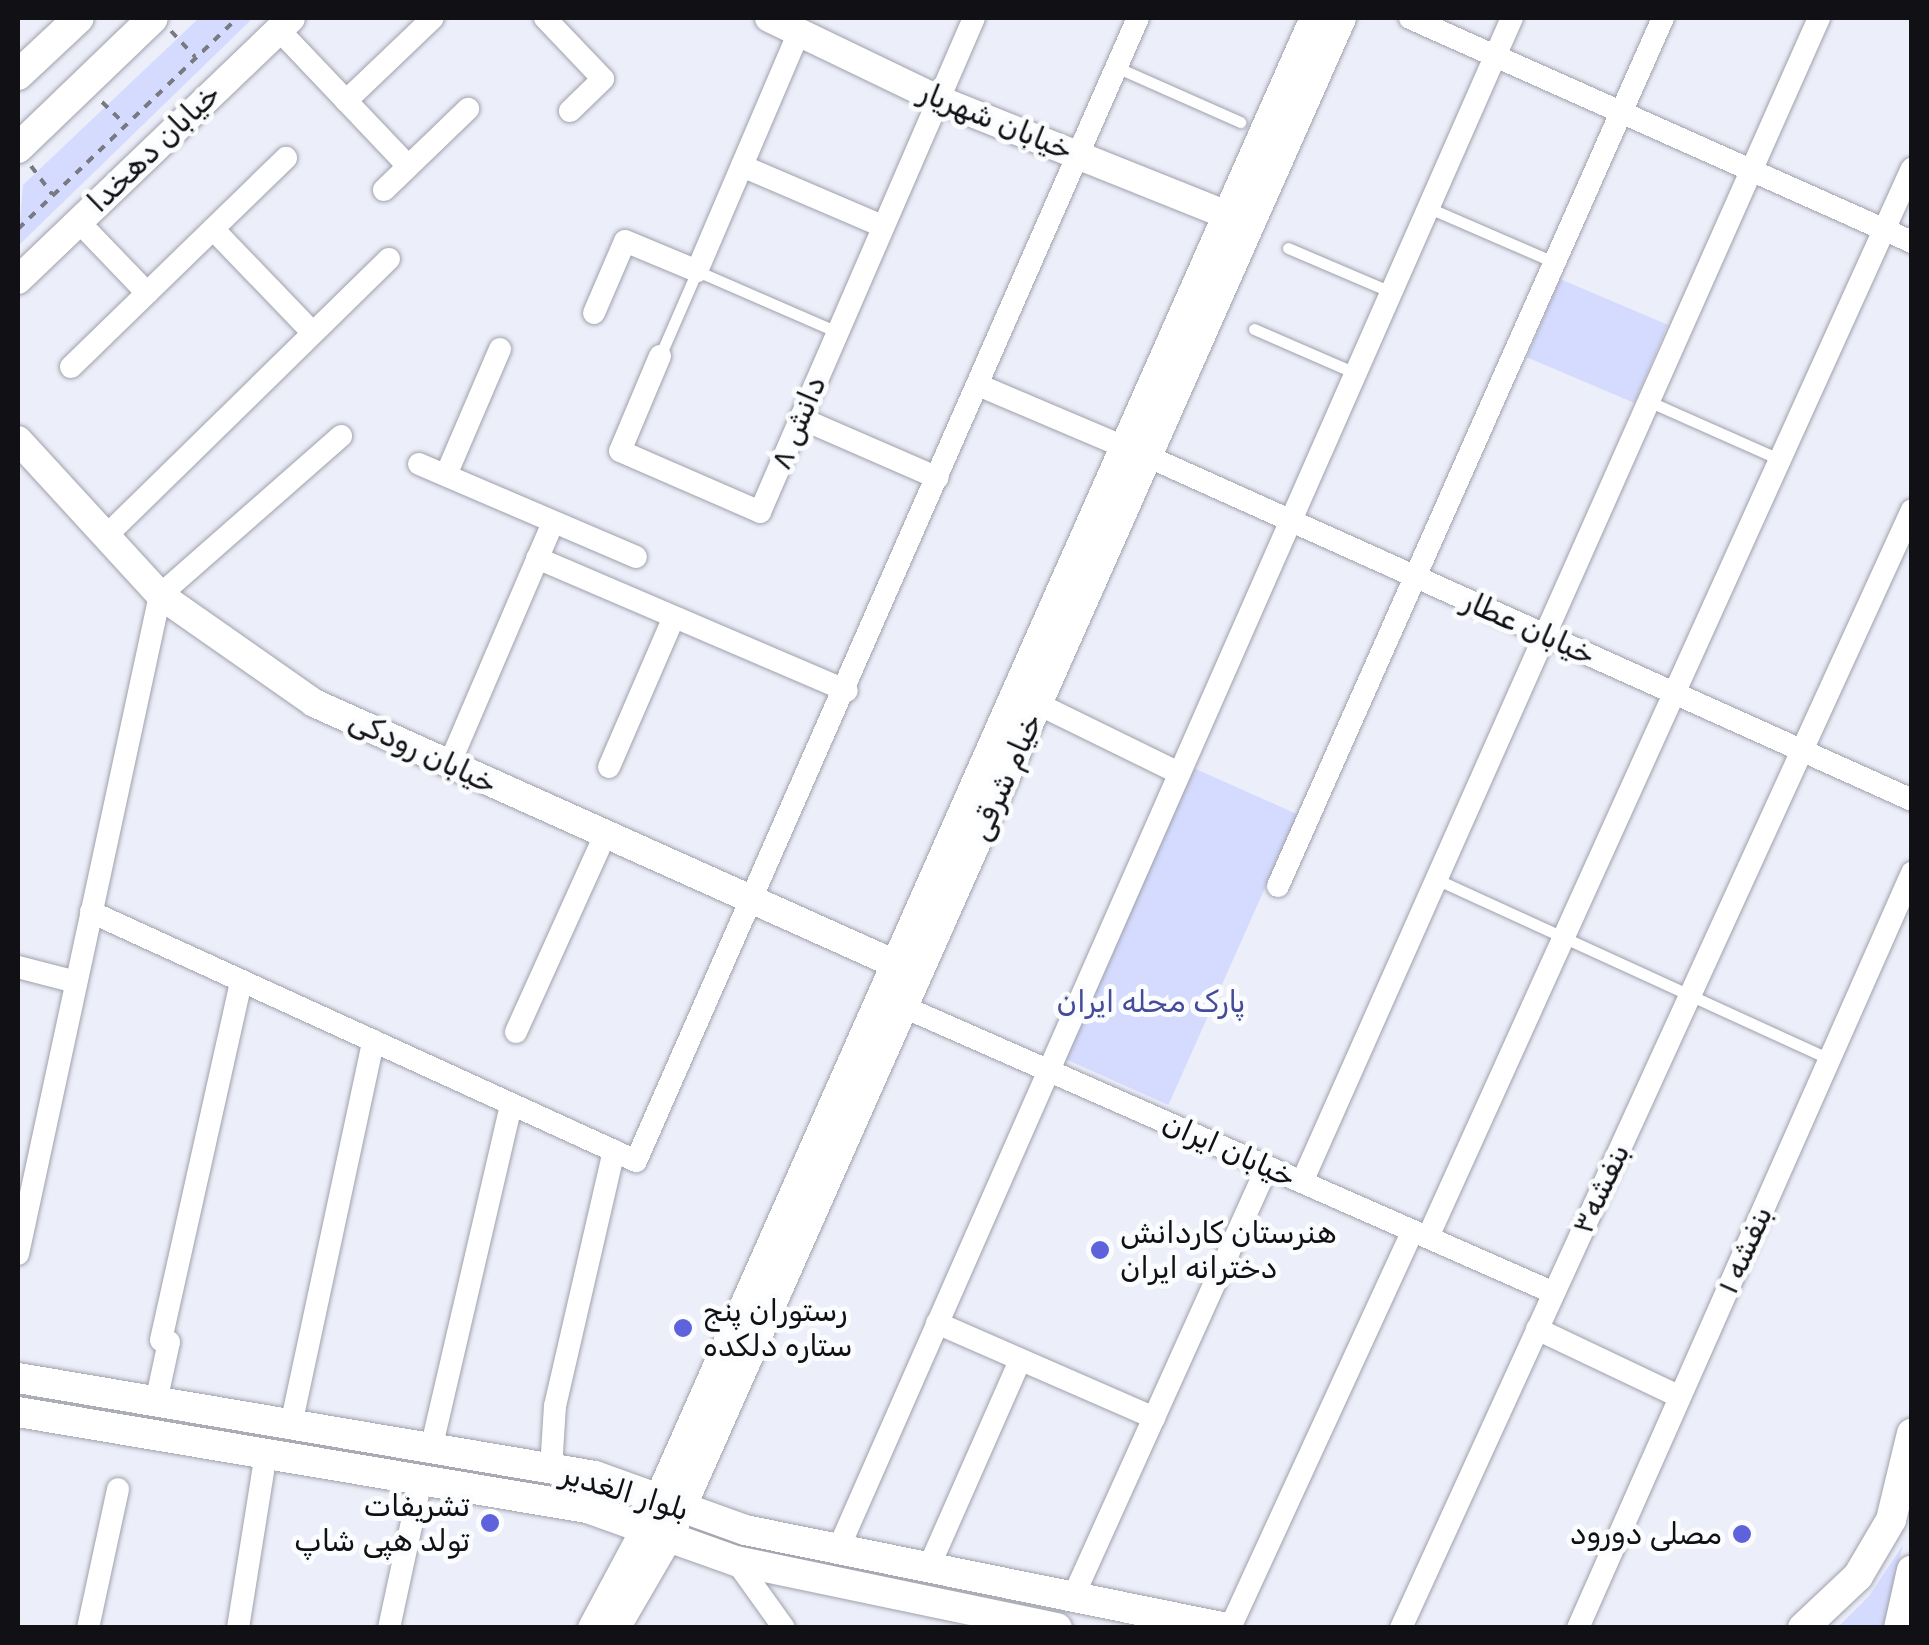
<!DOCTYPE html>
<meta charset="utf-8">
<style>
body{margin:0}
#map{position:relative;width:1929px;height:1645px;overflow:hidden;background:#eceef9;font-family:Rubik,"Noto Naskh Arabic",sans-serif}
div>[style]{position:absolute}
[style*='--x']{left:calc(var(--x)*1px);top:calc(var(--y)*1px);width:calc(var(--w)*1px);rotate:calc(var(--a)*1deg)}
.green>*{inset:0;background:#d5dbfe;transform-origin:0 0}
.path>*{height:4px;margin-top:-2px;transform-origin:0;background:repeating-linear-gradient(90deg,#797a81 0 8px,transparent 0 16px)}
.roads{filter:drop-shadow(0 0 2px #9fa1ab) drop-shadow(0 0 2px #9fa1ab)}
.service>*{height:11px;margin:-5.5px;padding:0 5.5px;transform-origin:5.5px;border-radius:5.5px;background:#fff}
.minor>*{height:22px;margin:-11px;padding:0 11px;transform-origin:11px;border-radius:11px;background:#fff}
.tertiary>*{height:28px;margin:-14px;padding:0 14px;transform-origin:14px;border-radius:14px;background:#fff}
.secondary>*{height:30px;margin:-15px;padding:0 15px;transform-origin:15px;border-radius:15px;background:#fff}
.dots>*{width:28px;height:28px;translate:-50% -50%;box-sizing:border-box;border:5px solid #fbfcfe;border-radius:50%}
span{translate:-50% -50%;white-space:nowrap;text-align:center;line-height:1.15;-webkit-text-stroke:10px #fbfcfe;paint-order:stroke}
.street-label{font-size:30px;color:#111115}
.park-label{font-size:30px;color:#454b98}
.poi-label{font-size:30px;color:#111115}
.left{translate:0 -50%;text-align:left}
.right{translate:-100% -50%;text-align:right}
.frame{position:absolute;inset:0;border:20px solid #111115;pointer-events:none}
</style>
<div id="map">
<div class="green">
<i style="clip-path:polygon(199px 18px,253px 18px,18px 246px,23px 185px)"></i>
<i style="left:1560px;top:279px;width:117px;height:85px;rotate:23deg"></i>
<i style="left:1189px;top:766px;width:119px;height:318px;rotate:24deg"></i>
<i style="clip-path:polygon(1903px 1545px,1884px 1627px,1837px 1628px,1869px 1596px)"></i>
</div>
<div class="path">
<i style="--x:171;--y:31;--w:35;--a:47"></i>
<i style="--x:102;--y:102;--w:30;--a:44"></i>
<i style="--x:31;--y:166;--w:35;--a:53"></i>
<i style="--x:18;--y:229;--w:304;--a:-43.9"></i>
</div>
<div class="roads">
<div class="service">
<i style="--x:1116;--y:67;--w:136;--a:23.9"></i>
<i style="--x:1429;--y:208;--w:136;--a:23.4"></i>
<i style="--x:1288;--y:248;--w:112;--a:23.1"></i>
<i style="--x:1254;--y:329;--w:110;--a:23.5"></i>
<i style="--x:660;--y:356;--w:93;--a:-66.5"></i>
<i style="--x:697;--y:271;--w:153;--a:23.5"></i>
<i style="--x:1648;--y:401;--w:145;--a:23.9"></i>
<i style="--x:1436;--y:879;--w:432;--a:24.6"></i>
</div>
<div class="minor">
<i style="--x:545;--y:18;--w:84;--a:46.4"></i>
<i style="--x:603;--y:79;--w:46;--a:135.9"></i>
<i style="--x:1410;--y:18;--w:550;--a:24.05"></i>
<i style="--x:279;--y:30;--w:187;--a:46.5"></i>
<i style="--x:346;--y:101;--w:120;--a:-43.7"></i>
<i style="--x:742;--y:166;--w:152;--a:23.2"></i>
<i style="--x:384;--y:190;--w:117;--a:-44"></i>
<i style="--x:78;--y:221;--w:100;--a:46.2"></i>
<i style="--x:213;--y:229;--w:144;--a:46.1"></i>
<i style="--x:594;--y:313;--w:78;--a:-66.7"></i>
<i style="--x:625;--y:241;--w:78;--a:22.6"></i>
<i style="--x:697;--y:271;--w:255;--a:-66.9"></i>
<i style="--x:660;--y:356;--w:103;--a:112.8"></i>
<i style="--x:620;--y:451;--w:153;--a:23.5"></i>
<i style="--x:760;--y:512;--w:538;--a:-66.58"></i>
<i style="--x:71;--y:367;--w:300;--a:-44.2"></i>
<i style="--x:978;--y:385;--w:159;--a:23"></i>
<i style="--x:800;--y:418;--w:150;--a:23.5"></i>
<i style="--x:1147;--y:456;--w:839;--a:24.21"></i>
<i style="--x:419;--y:464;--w:236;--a:23.2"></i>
<i style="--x:446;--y:475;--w:137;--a:-66.8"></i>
<i style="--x:106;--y:536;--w:396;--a:-44.4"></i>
<i style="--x:537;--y:558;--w:337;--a:23.2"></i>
<i style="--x:1038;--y:704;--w:157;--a:26.1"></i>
<i style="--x:449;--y:765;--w:264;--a:-66.8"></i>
<i style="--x:609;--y:767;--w:163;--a:-66.6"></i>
<i style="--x:1278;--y:886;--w:950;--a:-66.08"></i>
<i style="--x:91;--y:912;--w:599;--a:24.55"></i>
<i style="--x:636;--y:1161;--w:1248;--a:-66.29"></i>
<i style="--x:18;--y:967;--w:60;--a:14.5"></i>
<i style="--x:904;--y:1007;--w:710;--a:23.75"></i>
<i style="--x:516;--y:1032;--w:216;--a:-65.7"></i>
<i style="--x:1302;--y:1182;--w:1274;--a:-66.05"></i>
<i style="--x:1428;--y:1237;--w:1173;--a:-65.64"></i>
<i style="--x:18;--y:1254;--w:674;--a:-77.84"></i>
<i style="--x:160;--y:595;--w:241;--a:-41.3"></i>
<i style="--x:937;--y:1323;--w:237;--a:23.6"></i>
<i style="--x:1537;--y:1329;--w:158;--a:25.4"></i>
<i style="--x:156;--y:1402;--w:61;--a:-77.8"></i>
<i style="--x:169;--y:1342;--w:8;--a:-166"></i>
<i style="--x:161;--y:1340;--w:368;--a:-77.4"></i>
<i style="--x:291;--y:1425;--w:393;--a:-77.9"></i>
<i style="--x:431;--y:1449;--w:354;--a:-76.9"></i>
<i style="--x:551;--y:1469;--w:63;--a:-86.4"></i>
<i style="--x:555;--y:1406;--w:262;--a:-77"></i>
<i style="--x:837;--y:1552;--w:1676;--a:-66.25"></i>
<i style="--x:736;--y:1561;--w:82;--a:54.4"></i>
<i style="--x:928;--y:1569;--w:228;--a:-66.2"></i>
<i style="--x:1073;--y:1597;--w:472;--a:-65.7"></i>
<i style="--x:88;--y:1628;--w:142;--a:-77.8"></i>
<i style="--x:238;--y:1628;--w:176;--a:-80.9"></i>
<i style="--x:389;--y:1628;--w:151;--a:-77.8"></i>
<i style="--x:1230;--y:1628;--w:437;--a:-65.3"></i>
<i style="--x:1401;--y:1628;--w:1229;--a:-65.44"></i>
<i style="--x:1578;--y:1628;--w:826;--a:-66.14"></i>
</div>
<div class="tertiary">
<i style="--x:769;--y:18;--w:187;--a:25.7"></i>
<i style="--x:937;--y:99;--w:332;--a:21.8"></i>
<i style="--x:18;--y:280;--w:378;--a:-43.8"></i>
<i style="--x:18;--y:440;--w:210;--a:47.5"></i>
<i style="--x:160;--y:595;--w:188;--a:35"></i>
<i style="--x:314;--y:703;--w:654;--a:24.18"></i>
<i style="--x:592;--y:1628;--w:112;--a:-61.8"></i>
<i style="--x:645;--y:1529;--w:1652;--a:-66.12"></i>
<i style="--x:616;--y:1628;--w:105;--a:-59.8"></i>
<i style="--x:669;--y:1537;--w:1661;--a:-66.1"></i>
</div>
<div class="secondary">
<i style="--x:18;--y:75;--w:83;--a:-43.1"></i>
<i style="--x:18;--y:148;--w:187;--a:-43.9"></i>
<i style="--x:18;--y:1378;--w:585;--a:9.64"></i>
<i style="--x:595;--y:1476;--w:159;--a:19.8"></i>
<i style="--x:745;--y:1530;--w:492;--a:11.5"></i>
<i style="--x:18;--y:1412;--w:577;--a:9.58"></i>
<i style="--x:587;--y:1508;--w:158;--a:19.6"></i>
<i style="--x:736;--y:1561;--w:328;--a:11.8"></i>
<i style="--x:1803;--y:1628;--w:76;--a:-43.4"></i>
<i style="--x:1858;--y:1576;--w:65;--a:-59.5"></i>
<i style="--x:1891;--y:1520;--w:89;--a:-76.4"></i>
<i style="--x:1899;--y:1628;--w:59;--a:-77.4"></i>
</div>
</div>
<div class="dots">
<i style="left:1100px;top:1250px;background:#5e63db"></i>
<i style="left:683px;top:1328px;background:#5e63db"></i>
<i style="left:490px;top:1523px;background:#5e63db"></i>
<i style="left:1742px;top:1534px;background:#5e63db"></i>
</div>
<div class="street-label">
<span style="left:996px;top:121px;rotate:22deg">خیابان شهریار</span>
<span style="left:154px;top:148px;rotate:-44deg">خیابان دهخدا</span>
<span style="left:798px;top:423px;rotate:-67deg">دانش ۸</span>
<span style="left:1529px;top:628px;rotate:24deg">خیابان عطار</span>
<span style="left:423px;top:752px;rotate:25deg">خیابان رودکی</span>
<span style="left:1006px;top:777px;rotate:-66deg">خیام شرقی</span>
<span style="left:1229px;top:1150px;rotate:24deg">خیابان ایران</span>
<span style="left:1601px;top:1189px;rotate:-65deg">بنفشه۳</span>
<span style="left:1745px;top:1250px;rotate:-66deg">بنفشه ۱</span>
<span style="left:625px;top:1492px;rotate:17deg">بلوار الغدیر</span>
</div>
<div class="park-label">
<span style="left:1151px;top:1002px">پارک محله ایران</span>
</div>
<div class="poi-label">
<span class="left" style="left:1120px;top:1250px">هنرستان کاردانش<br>دخترانه ایران</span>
<span class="left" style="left:703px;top:1328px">رستوران پنج<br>ستاره دلکده</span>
<span class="right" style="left:470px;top:1523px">تشریفات<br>تولد هپی شاپ</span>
<span class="right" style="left:1722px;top:1534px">مصلی دورود</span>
</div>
<div class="frame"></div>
</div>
